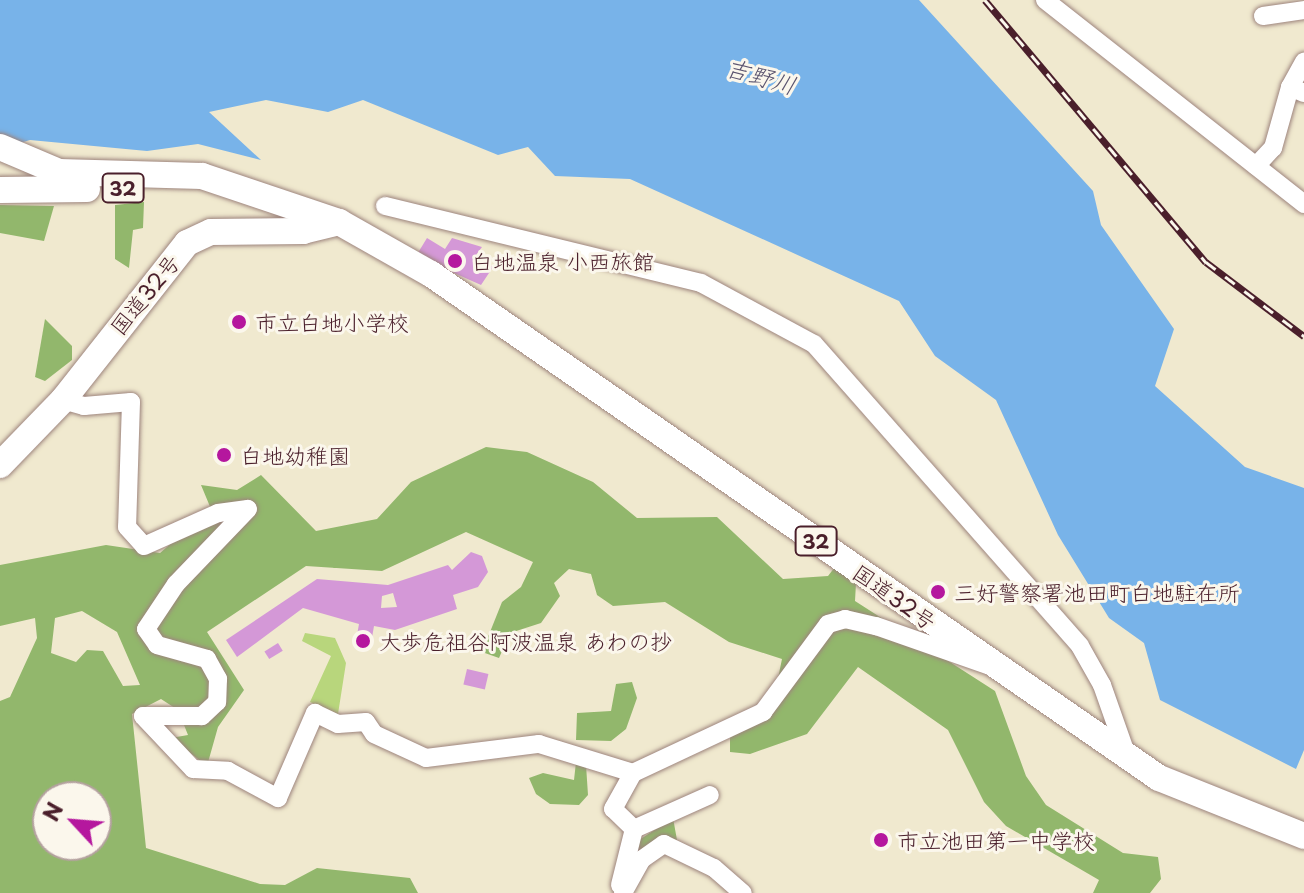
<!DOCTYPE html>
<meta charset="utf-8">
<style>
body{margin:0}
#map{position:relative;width:1304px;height:893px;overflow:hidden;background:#f0e9cf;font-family:"Playpen Sans","Klee One",sans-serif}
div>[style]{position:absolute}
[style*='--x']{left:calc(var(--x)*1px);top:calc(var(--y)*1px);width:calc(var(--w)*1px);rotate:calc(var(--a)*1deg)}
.green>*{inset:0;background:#b8d67c}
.forest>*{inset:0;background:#92b76c}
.water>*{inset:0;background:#78b3e9}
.building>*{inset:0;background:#d498d7;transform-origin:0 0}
.roads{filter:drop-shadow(0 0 2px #9d847d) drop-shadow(0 0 2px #9d847d)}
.minor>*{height:18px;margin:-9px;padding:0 9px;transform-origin:9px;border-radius:9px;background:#fff}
.highway>*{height:26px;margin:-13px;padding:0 13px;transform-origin:13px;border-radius:13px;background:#fff}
.rail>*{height:7px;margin-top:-3.5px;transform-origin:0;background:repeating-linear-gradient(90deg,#fbf7ec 0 12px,#4a1f2b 0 24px);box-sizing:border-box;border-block:2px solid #4a1f2b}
.dots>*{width:22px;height:22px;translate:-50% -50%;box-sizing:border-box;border:4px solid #fbf7ec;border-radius:50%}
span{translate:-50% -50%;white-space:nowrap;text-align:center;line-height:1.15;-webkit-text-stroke:6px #fbf7ec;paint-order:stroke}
.shield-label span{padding:2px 6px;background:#fbf7ec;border:2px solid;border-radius:6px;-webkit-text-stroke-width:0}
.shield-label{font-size:20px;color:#4a1f2b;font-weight:700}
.poi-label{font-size:22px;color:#4a1f2b}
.left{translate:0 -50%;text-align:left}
.street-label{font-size:22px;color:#4a1f2b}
.water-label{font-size:24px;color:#5a536e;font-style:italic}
.north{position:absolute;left:32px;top:781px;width:80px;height:80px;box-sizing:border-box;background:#fbf7ec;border:2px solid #b4a19f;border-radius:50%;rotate:296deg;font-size:22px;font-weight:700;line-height:32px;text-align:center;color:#4a1f2b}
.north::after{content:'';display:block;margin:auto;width:28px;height:36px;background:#b5179e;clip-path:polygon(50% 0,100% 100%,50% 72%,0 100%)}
</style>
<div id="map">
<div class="green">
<i style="clip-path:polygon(305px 633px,335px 638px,346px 663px,338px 714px,310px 702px,331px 656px,302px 641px)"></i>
</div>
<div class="forest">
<i style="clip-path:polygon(144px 202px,143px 228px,133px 230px,129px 268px,115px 259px,115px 205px)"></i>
<i style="clip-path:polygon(0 205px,54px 206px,44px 241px,0 233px)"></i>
<i style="clip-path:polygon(45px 319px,72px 346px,72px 360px,45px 381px,35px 377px)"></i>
<i style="clip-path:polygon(evenodd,486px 447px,527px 452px,593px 482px,637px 518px,717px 517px,783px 579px,828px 576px,835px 567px,856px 583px,855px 601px,995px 691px,1026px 776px,1046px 805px,1123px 853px,1158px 857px,1161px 879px,1150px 893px,1093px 893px,1099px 880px,1006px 826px,984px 802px,948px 730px,858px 667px,807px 734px,750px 754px,730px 752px,730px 733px,775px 693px,782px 659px,729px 642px,665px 602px,613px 606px,597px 595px,591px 574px,569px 569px,554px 583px,560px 596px,541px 623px,510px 633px,499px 658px,482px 652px,502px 602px,521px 587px,533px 562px,466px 532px,382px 571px,306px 566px,207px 632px,244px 690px,218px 727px,207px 766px,171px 738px,188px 735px,178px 710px,161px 699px,132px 714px,146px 848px,260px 884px,285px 885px,317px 868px,410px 878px,418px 893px,0 893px,0 701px,10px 697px,37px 638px,35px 618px,0 626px,0 565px,106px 545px,160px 553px,211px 509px,201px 485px,237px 490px,261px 475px,316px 531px,377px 519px,411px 482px,486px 447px,82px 611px,117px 632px,140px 685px,123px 686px,103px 651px,87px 650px,76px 662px,51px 653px,55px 618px,82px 611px,486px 447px,48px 797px,96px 797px,96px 845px,48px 845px,48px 797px)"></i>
<i style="clip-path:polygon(632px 682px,637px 698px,626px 729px,611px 741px,576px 740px,577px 713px,611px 711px,616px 684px)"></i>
<i style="clip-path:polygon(576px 762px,586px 765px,588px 795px,579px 805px,550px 804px,536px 794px,529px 778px,543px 773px,574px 780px)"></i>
<i style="clip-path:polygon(673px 818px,677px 840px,662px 839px,635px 859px,639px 840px)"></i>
</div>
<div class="water">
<i style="clip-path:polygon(0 0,919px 0,1093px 191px,1101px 225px,1174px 329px,1155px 386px,1245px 467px,1304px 488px,1304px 750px,1296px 769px,1160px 700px,1144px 643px,1109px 618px,1058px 535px,996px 400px,935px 356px,899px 301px,630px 179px,555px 176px,528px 147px,498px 155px,363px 100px,328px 112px,266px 100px,209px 112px,261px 160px,198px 144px,147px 151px,30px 140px,0 149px)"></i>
</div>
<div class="building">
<i style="clip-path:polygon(427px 238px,445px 249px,452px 238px,482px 247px,476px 255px,493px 267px,481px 285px,416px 256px)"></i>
<i style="clip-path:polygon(evenodd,471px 552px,482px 556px,488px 572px,478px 587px,453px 595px,457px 609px,395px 630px,374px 626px,370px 649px,355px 646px,359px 624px,303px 608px,237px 657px,226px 640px,317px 579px,388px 585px,448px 565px,452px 570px,471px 552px,393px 593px,397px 607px,381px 608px,382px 596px,393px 593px)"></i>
<i style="left:278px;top:643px;width:9px;height:16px;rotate:58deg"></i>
<i style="left:467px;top:669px;width:22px;height:16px;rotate:13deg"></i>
</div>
<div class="roads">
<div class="minor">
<i style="--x:1045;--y:0;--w:330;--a:38.2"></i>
<i style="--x:1263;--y:16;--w:41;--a:-8.3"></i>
<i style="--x:1290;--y:87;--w:29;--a:-61"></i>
<i style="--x:1256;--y:166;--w:25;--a:-47"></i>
<i style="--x:1273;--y:148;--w:63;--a:-74.4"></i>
<i style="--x:1290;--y:87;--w:15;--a:23"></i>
<i style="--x:385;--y:206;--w:325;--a:13.7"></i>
<i style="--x:701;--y:283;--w:128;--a:28.4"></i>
<i style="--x:814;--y:344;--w:402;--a:48.6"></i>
<i style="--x:1080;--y:646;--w:45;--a:60.6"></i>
<i style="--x:1102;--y:685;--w:75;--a:70.6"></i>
<i style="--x:63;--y:400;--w:22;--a:16"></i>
<i style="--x:84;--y:406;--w:47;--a:-4.9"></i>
<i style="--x:131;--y:402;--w:125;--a:91.8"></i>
<i style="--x:127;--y:527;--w:25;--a:48"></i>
<i style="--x:144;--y:546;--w:81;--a:-24"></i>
<i style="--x:218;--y:513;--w:30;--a:-8"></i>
<i style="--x:248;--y:509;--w:104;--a:133.8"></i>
<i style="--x:176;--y:584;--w:54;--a:123.7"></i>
<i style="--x:146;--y:629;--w:19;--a:55"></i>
<i style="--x:157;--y:645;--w:52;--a:15.6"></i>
<i style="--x:207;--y:659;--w:23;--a:61"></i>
<i style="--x:218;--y:679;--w:23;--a:92"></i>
<i style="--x:217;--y:702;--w:21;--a:137"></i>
<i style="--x:202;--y:716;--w:59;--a:180"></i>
<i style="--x:143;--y:716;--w:73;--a:46.7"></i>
<i style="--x:193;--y:769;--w:35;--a:3"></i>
<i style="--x:228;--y:771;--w:57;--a:28.4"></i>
<i style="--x:278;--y:798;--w:93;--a:-66.5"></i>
<i style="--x:315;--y:713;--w:25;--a:26"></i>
<i style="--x:338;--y:724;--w:28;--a:-4"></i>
<i style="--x:366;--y:722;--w:14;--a:56"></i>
<i style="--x:374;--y:734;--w:57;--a:24.8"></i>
<i style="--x:426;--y:758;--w:114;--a:-7.1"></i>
<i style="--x:539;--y:744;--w:98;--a:17.1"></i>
<i style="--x:634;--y:829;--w:29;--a:-136"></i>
<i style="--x:613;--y:809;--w:41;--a:-60.9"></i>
<i style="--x:633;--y:773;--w:144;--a:-25.1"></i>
<i style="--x:763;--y:712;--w:109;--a:-53.5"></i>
<i style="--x:828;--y:624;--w:18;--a:-16"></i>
<i style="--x:845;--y:619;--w:32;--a:13"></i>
<i style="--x:876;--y:626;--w:124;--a:19.3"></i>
<i style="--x:620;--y:885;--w:58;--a:-76"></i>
<i style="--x:634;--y:829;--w:83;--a:-24.1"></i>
<i style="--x:623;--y:893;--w:38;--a:-61"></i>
<i style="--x:641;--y:860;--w:28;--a:-35"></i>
<i style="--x:664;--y:844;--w:55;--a:25.6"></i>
<i style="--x:714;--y:868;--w:38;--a:41"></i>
</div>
<div class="highway">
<i style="--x:0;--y:147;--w:64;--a:23"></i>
<i style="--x:59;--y:172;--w:143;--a:1.6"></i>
<i style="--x:202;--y:176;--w:145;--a:18.6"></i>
<i style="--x:339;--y:222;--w:106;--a:29.5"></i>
<i style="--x:431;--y:274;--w:885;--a:34.7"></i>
<i style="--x:1159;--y:778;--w:156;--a:21.8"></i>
<i style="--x:0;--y:190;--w:87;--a:-0.7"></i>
<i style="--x:0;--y:465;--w:91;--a:-45.9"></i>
<i style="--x:63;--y:400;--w:200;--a:-51.7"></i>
<i style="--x:187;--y:243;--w:26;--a:-25"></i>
<i style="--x:211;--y:232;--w:92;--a:-0.6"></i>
<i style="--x:303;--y:231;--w:37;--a:-14"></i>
</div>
</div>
<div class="rail">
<i style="--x:985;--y:0;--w:343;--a:49.9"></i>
<i style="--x:1206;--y:262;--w:123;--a:37.1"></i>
</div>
<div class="dots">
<i style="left:455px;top:261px;background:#b5179e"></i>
<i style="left:239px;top:322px;background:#b5179e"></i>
<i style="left:224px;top:455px;background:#b5179e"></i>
<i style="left:938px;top:592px;background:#b5179e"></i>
<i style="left:363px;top:641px;background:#b5179e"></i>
<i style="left:881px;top:840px;background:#b5179e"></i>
</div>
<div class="shield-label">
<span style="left:123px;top:188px">32</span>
<span style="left:816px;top:541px">32</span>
</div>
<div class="poi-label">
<span class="left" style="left:471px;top:261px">白地温泉 小西旅館</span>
<span class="left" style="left:255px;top:322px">市立白地小学校</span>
<span class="left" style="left:240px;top:455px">白地幼稚園</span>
<span class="left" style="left:954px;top:592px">三好警察署池田町白地駐在所</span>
<span class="left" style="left:379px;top:641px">大歩危祖谷阿波温泉 あわの抄</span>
<span class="left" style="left:897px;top:840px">市立池田第一中学校</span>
</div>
<div class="street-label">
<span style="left:144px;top:294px;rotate:-51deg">国道32号</span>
<span style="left:895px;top:596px;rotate:35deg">国道32号</span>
</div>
<div class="water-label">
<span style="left:761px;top:76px;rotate:16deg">吉野川</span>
</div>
<div class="north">N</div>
</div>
